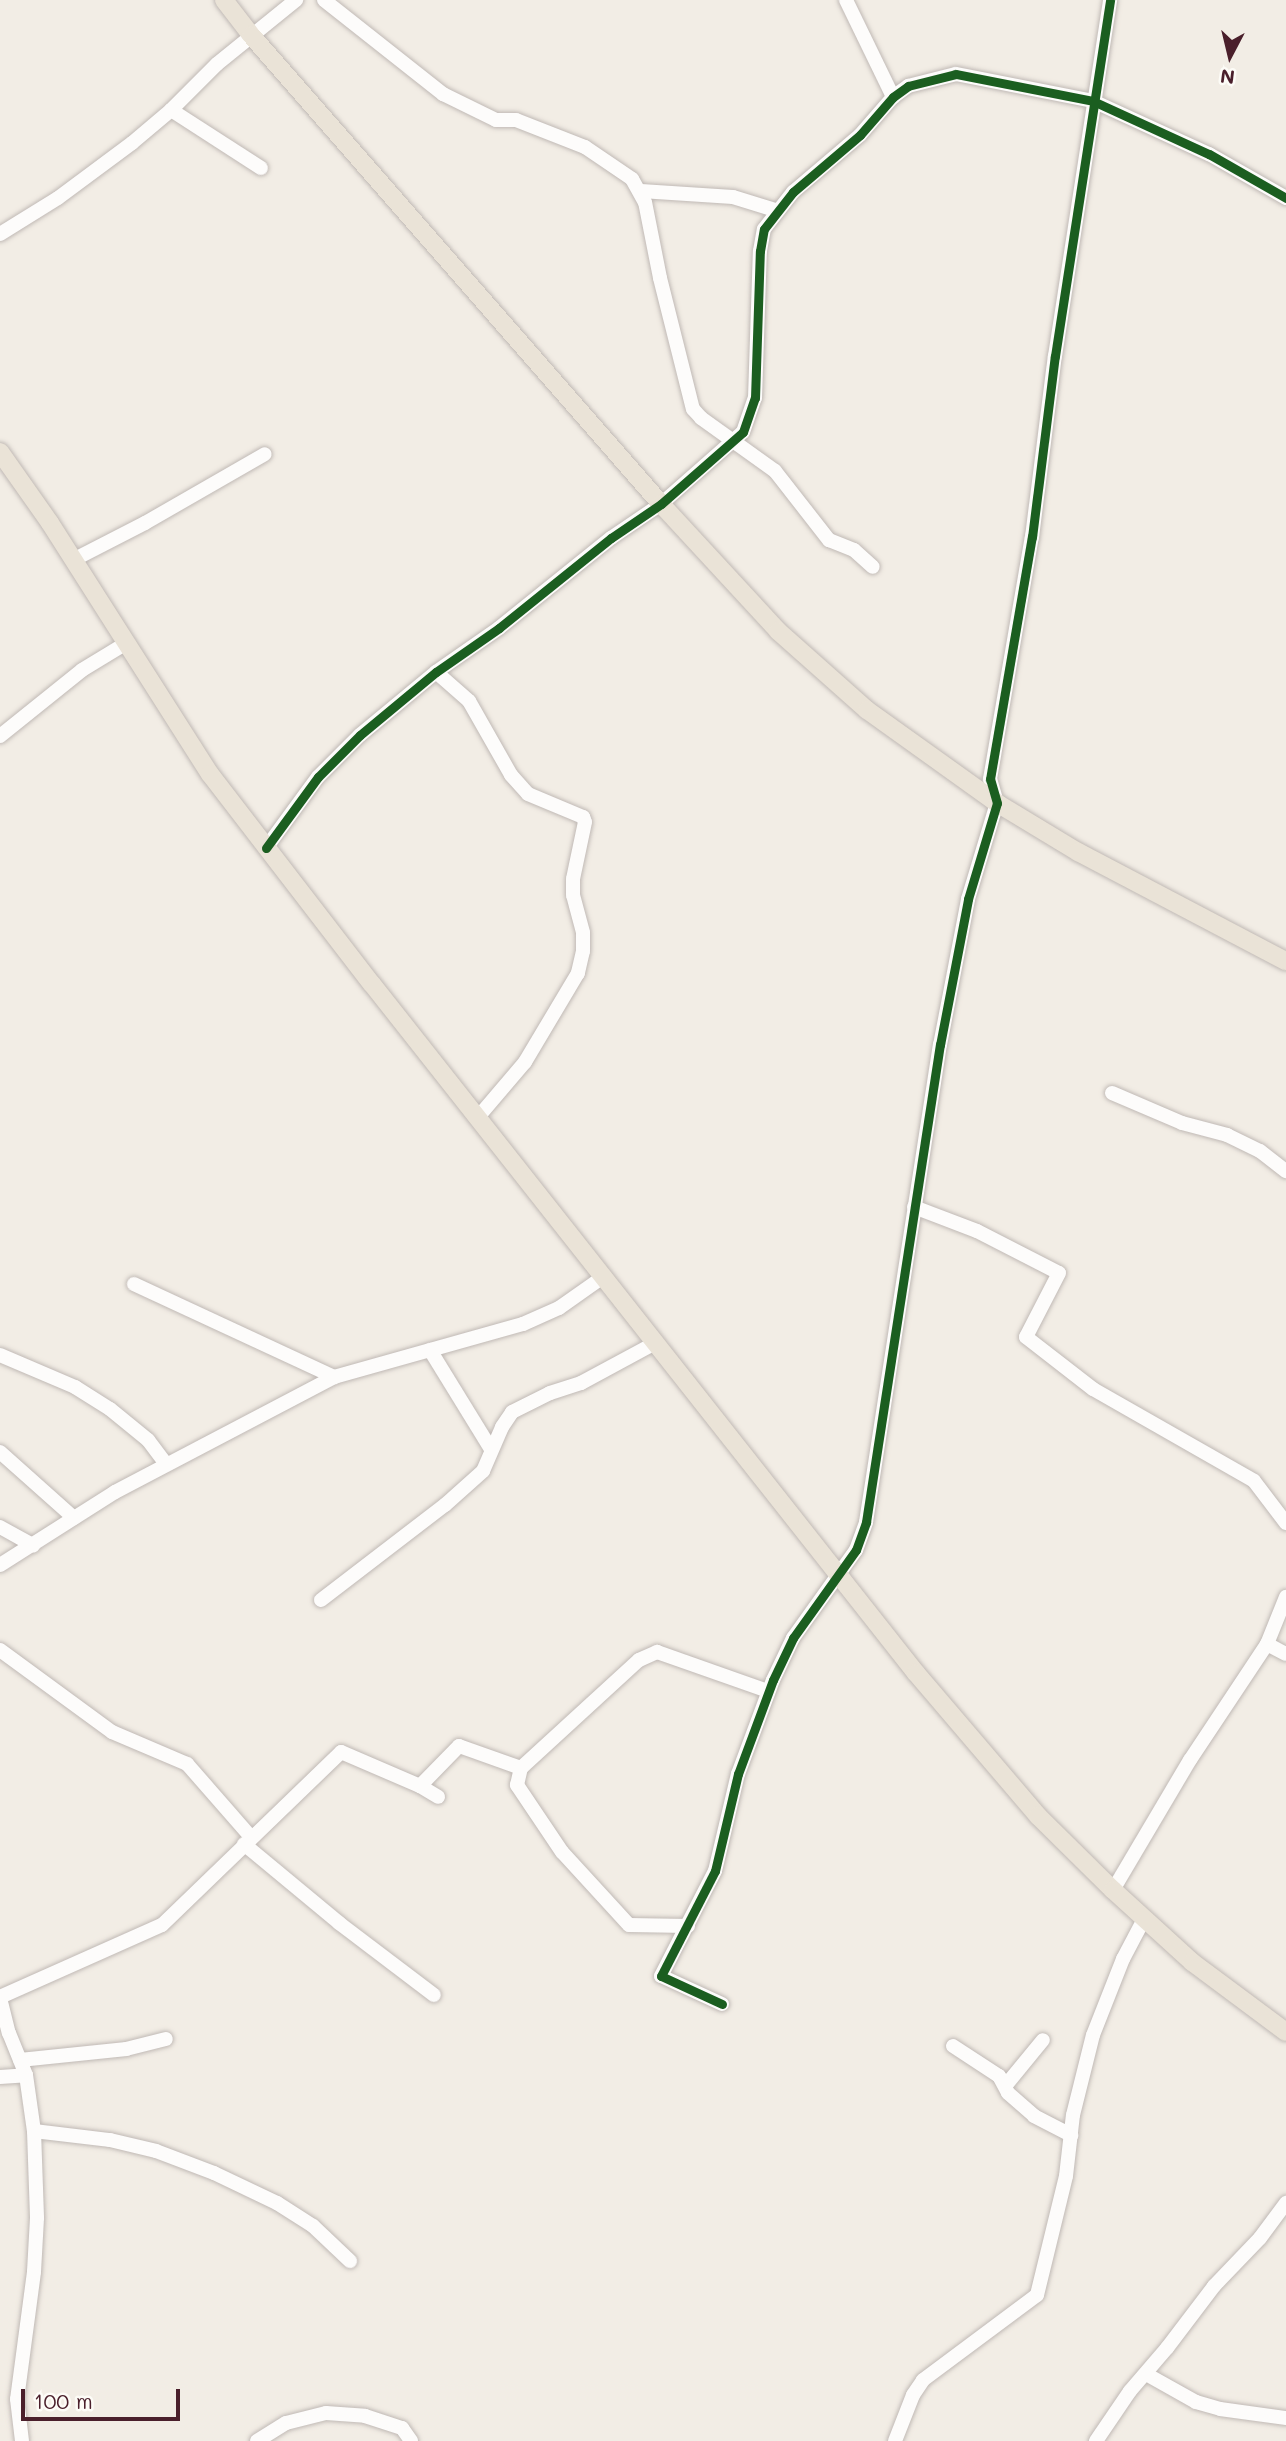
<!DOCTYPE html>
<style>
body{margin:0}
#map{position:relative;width:1286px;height:2441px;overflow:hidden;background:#f2ede5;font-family:Mali,sans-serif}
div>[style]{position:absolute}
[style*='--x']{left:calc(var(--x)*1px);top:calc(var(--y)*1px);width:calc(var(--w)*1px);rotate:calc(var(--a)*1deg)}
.roads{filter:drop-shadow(0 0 2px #c0b9b5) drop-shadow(0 0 2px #c0b9b5)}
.minor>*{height:14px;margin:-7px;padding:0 7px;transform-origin:7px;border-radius:7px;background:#fdfcfb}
.major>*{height:18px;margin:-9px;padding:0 9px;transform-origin:9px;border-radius:9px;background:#eae3d7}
.cycleway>*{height:9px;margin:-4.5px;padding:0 4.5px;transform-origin:4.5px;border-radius:4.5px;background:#1b5e20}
span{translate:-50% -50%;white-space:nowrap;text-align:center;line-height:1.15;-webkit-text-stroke:5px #fdfcf7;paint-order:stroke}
.north{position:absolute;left:1195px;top:21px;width:70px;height:70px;-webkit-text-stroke:5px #fdfcf7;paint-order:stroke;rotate:187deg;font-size:19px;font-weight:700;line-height:28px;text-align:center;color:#4a1f2b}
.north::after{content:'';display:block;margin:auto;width:24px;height:32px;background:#4a1f2b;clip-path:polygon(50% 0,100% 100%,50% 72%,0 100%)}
.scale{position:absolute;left:21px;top:2389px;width:159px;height:32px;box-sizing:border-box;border:4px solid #4a1f2b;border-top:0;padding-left:9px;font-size:21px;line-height:24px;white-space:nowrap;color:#4a1f2b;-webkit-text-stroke:5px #fdfcf7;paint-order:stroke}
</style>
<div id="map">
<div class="roads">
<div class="minor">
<i style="--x:324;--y:0;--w:152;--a:38.3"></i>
<i style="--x:443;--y:94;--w:59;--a:26.1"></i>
<i style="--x:496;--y:120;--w:20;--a:0"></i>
<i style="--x:516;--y:120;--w:74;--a:21.4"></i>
<i style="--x:585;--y:147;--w:57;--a:34.2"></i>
<i style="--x:632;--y:179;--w:26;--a:61"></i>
<i style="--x:645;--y:202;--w:77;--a:78.8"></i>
<i style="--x:660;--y:278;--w:135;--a:75.9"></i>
<i style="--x:693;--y:409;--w:12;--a:48"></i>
<i style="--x:701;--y:418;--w:91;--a:35.6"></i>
<i style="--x:775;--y:471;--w:88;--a:52"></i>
<i style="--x:829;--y:540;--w:27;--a:22"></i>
<i style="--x:854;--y:550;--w:25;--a:42"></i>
<i style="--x:846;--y:0;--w:108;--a:64.1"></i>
<i style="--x:171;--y:110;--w:107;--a:32.8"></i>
<i style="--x:641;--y:191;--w:92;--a:3.7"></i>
<i style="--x:733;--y:197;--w:44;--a:17.2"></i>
<i style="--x:0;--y:234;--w:68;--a:-31.8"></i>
<i style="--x:58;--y:198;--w:92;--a:-36.6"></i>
<i style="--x:132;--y:143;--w:51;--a:-40.2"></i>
<i style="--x:171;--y:110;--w:65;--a:-45"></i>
<i style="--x:217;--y:64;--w:102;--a:-39"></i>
<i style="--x:73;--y:560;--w:81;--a:-27.2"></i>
<i style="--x:145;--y:523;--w:138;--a:-29.9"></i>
<i style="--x:436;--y:672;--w:44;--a:41.3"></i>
<i style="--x:469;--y:701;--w:85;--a:60.4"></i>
<i style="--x:511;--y:775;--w:25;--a:48"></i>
<i style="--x:528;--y:794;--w:60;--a:22.7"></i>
<i style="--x:583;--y:817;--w:5;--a:68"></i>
<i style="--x:585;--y:822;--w:58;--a:101.9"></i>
<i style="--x:573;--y:879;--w:16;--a:90"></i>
<i style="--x:573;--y:895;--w:39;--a:75"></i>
<i style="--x:583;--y:933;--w:18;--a:90"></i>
<i style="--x:583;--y:951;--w:23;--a:103"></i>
<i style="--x:578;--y:973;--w:104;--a:120.8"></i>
<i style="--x:525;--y:1062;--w:71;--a:130.4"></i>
<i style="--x:0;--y:736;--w:105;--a:-38.8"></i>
<i style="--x:82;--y:670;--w:50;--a:-31.2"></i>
<i style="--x:266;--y:848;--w:88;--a:-53.8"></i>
<i style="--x:318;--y:777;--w:59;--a:-45"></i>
<i style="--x:360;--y:735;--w:99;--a:-39.7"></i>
<i style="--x:436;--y:672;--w:77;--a:-34.9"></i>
<i style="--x:499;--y:628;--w:144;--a:-38.8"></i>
<i style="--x:611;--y:538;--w:60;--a:-34.2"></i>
<i style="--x:661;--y:504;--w:109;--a:-41.3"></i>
<i style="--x:743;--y:432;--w:36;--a:-71"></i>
<i style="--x:755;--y:398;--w:147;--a:-88.1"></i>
<i style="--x:760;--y:251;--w:22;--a:-80"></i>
<i style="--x:764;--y:229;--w:47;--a:-51.9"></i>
<i style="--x:793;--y:192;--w:88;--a:-40.4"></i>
<i style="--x:860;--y:135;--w:50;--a:-49"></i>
<i style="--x:893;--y:97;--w:19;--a:-36"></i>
<i style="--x:908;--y:86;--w:49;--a:-14"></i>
<i style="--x:956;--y:74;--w:140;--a:11.1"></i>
<i style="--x:1093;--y:101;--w:128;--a:24.6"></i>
<i style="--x:1209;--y:154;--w:89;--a:29.7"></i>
<i style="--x:1112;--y:1093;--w:76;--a:23.2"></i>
<i style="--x:1182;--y:1123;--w:47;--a:14.9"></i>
<i style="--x:1227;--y:1135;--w:37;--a:26"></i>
<i style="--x:1260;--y:1151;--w:33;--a:38"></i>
<i style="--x:914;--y:1207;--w:67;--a:20.9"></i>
<i style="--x:977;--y:1231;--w:92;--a:27.1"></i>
<i style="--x:1059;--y:1273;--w:72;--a:117.3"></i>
<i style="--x:1026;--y:1337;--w:85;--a:37.8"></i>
<i style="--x:1093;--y:1389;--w:185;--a:29.7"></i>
<i style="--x:1254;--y:1481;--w:53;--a:52.7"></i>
<i style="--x:134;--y:1284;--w:221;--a:24.9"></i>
<i style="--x:430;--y:1350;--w:116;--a:58.4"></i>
<i style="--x:0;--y:1355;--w:82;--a:23.1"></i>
<i style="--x:75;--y:1387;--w:41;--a:32.2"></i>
<i style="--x:110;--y:1409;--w:49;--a:39.2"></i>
<i style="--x:148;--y:1440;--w:30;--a:53"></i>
<i style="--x:0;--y:1452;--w:99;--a:41.7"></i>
<i style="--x:0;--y:1527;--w:38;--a:29"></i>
<i style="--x:0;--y:1565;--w:136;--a:-32.4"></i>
<i style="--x:115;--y:1492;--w:247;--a:-27.7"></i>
<i style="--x:334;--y:1377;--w:196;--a:-15.7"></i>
<i style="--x:523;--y:1324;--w:39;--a:-24"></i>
<i style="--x:559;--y:1308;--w:54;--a:-35.2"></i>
<i style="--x:321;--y:1600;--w:156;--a:-37.5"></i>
<i style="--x:445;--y:1505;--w:51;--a:-41.8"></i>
<i style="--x:483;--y:1471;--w:48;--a:-66.6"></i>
<i style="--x:502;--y:1427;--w:18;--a:-56"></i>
<i style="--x:512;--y:1412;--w:42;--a:-26.6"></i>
<i style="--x:550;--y:1393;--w:33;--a:-18"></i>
<i style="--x:581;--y:1383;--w:84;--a:-28.4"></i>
<i style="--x:1267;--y:1644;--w:21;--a:28"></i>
<i style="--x:0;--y:1650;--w:139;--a:36.2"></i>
<i style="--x:112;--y:1732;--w:82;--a:23.1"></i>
<i style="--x:187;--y:1764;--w:97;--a:48.8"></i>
<i style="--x:420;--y:1786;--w:56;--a:-45.7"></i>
<i style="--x:459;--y:1746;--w:66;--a:19.5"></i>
<i style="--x:244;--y:1844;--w:124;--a:39.7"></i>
<i style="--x:339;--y:1923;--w:119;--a:37.2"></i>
<i style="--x:1113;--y:1890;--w:151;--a:-59.4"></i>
<i style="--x:1190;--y:1760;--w:139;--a:-56.4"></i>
<i style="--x:1267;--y:1644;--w:51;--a:-68"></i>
<i style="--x:688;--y:1926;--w:59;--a:-179"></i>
<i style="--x:629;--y:1925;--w:99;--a:-132.5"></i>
<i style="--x:562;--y:1852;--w:81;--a:-123.9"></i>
<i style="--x:517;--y:1785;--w:17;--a:-77"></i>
<i style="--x:521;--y:1768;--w:160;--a:-42.5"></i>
<i style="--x:639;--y:1660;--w:20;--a:-24"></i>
<i style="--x:657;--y:1652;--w:118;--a:19.4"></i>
<i style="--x:0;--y:1997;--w:177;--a:-24"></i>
<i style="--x:162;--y:1925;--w:249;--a:-44"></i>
<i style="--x:341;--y:1752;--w:86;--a:23.3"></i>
<i style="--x:420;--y:1786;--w:21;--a:31"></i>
<i style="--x:0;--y:1998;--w:36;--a:76"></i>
<i style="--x:9;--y:2033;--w:45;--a:68"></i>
<i style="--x:26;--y:2075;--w:57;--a:81.9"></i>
<i style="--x:34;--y:2131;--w:87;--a:88"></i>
<i style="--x:37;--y:2218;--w:54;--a:93.2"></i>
<i style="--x:34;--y:2272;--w:128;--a:97.6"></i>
<i style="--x:17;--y:2399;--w:42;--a:83.2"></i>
<i style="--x:722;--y:2004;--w:67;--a:-155.3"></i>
<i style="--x:661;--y:1976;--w:118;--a:-62.8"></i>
<i style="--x:715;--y:1871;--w:100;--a:-76.7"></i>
<i style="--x:738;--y:1774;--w:100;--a:-69.6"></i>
<i style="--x:773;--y:1680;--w:47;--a:-64.5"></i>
<i style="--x:793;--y:1638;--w:108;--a:-54.4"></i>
<i style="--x:856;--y:1550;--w:30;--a:-70"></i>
<i style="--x:866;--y:1522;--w:483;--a:-81.2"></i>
<i style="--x:940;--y:1045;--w:149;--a:-79.1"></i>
<i style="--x:968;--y:899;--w:100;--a:-73.2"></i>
<i style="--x:997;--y:803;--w:25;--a:-106"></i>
<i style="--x:990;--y:779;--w:246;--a:-80.2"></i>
<i style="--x:1032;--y:537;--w:182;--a:-82.8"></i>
<i style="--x:1055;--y:356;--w:360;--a:-81.2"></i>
<i style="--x:953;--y:2046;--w:55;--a:33.1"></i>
<i style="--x:999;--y:2076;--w:19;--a:62"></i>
<i style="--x:1008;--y:2093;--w:35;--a:41"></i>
<i style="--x:1034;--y:2116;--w:42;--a:27.2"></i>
<i style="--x:20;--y:2060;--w:107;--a:-5.9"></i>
<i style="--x:126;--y:2049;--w:41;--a:-14"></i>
<i style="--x:0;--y:2077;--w:26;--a:-4"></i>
<i style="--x:1006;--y:2085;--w:58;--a:-50.6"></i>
<i style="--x:34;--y:2131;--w:77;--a:6.8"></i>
<i style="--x:110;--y:2140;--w:47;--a:13.4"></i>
<i style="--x:156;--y:2151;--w:62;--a:20.8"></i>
<i style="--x:214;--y:2173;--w:70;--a:25.5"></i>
<i style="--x:277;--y:2203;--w:43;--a:32.6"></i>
<i style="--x:313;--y:2226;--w:51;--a:43.4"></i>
<i style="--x:1146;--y:2374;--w:57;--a:29.2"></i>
<i style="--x:1196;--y:2402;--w:25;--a:16"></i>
<i style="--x:1220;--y:2409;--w:67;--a:7.8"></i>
<i style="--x:257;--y:2441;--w:34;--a:-32"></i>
<i style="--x:286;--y:2423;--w:41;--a:-14"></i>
<i style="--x:326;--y:2413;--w:39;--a:4"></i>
<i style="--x:365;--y:2416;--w:39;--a:18"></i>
<i style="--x:402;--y:2428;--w:16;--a:55"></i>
<i style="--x:895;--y:2441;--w:49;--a:-68.6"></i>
<i style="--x:913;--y:2395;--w:18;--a:-56"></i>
<i style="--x:923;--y:2380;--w:142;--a:-36.7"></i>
<i style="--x:1037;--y:2295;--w:122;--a:-76.3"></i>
<i style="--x:1066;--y:2176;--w:61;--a:-83.5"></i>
<i style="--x:1073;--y:2115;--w:82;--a:-76"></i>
<i style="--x:1093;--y:2035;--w:82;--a:-68.5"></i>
<i style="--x:1123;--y:1959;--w:45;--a:-62.3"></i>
<i style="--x:1096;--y:2441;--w:60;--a:-55.8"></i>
<i style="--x:1130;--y:2391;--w:57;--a:-49.3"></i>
<i style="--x:1167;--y:2348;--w:78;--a:-52.8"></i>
<i style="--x:1214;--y:2286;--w:66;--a:-46.2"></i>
<i style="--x:1260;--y:2238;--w:44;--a:-53.4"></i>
</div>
<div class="major">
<i style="--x:224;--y:0;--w:44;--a:52.4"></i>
<i style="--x:251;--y:35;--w:623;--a:48.84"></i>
<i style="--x:661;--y:504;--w:173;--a:47.3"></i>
<i style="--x:778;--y:631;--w:119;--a:41.6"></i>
<i style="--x:867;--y:710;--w:160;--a:35.6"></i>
<i style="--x:997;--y:803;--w:95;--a:31.2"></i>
<i style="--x:1078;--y:852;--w:235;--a:27.7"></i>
<i style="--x:0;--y:452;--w:87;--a:54.8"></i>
<i style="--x:50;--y:523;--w:298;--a:57.5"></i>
<i style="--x:210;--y:774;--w:265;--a:52.4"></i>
<i style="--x:372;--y:984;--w:878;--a:51.71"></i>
<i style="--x:916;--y:1673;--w:188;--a:49.5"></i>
<i style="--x:1038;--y:1816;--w:105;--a:44.6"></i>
<i style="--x:1113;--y:1890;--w:107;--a:42.3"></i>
<i style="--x:1192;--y:1962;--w:117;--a:36.7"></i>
</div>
</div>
<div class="cycleway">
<i style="--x:266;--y:848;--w:88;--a:-53.8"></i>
<i style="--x:318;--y:777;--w:59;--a:-45"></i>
<i style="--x:360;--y:735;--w:99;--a:-39.7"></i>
<i style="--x:436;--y:672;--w:77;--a:-34.9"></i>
<i style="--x:499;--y:628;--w:144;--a:-38.8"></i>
<i style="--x:611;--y:538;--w:60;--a:-34.2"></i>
<i style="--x:661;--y:504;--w:109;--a:-41.3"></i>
<i style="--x:743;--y:432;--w:36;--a:-71"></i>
<i style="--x:755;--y:398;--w:147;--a:-88.1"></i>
<i style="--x:760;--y:251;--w:22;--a:-80"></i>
<i style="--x:764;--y:229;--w:47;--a:-51.9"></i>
<i style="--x:793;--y:192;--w:88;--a:-40.4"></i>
<i style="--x:860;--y:135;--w:50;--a:-49"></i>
<i style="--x:893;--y:97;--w:19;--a:-36"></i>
<i style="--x:908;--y:86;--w:49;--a:-14"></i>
<i style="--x:956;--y:74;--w:140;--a:11.1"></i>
<i style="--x:1093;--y:101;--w:128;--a:24.6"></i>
<i style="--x:1209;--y:154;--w:89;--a:29.7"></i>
<i style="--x:722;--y:2004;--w:67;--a:-155.3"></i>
<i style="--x:661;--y:1976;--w:118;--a:-62.8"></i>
<i style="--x:715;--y:1871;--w:100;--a:-76.7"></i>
<i style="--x:738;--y:1774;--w:100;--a:-69.6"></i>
<i style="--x:773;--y:1680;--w:47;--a:-64.5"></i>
<i style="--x:793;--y:1638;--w:108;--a:-54.4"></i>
<i style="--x:856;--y:1550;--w:30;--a:-70"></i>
<i style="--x:866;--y:1522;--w:483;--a:-81.2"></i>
<i style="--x:940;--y:1045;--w:149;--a:-79.1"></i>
<i style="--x:968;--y:899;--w:100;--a:-73.2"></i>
<i style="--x:997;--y:803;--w:25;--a:-106"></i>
<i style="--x:990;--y:779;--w:246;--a:-80.2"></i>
<i style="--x:1032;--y:537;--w:182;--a:-82.8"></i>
<i style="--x:1055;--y:356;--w:360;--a:-81.2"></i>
</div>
<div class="north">N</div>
<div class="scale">100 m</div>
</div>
